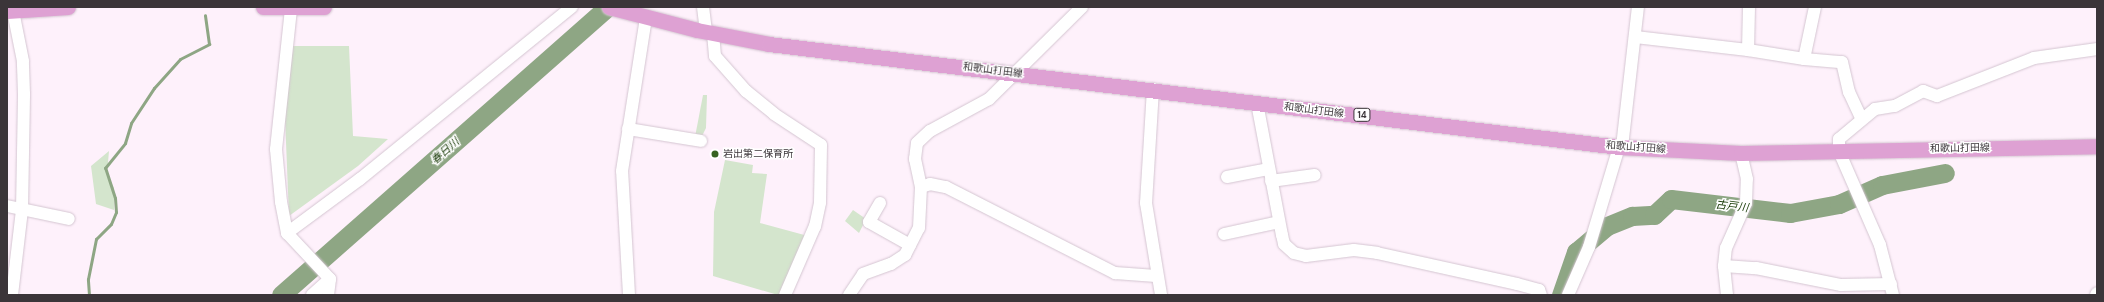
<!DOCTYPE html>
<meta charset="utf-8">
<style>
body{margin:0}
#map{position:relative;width:2104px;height:302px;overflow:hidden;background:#fef1fb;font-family:"DM Sans","Noto Sans JP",sans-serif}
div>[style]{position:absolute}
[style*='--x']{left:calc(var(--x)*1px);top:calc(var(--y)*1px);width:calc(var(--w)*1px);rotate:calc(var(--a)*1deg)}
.green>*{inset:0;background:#d4e5cd}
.stream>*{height:3px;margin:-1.5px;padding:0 1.5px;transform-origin:1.5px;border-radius:1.5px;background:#8ea684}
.river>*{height:19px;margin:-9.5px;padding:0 9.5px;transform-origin:9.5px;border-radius:9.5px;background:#8ea684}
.roads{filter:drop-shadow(0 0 1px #d4c5d1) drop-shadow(0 0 1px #d4c5d1)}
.minor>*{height:12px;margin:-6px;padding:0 6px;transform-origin:6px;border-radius:6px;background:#fff}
.major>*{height:15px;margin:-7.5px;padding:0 7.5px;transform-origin:7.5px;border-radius:7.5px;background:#dea1d3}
.dots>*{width:11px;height:11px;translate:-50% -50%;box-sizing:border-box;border:2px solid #fff;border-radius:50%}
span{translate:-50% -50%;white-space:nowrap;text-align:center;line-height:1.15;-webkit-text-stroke:3px #fff;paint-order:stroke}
.shield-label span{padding:1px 3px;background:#fff;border:1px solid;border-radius:3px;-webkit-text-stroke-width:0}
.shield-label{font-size:9px;color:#3b3539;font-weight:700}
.street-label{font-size:10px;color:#3b3539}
.poi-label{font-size:10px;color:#3b3539}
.left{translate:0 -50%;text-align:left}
.water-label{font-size:11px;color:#1f400e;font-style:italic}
.frame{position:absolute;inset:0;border:8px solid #3b3539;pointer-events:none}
</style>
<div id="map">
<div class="green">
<i style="clip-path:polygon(293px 46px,349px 46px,353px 136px,388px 139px,358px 166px,289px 216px,285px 118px)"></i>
<i style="clip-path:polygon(703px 95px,707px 95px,706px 128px,701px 138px,695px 137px)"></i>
<i style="clip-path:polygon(109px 151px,107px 174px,114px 188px,114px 210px,96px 204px,91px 166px)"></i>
<i style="clip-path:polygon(725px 160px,753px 165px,752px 173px,767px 174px,760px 223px,808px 236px,788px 284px,778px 295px,713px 276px,714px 212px)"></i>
<i style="clip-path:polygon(853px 210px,866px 219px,859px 233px,845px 221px)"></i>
</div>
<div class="stream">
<i style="--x:89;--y:295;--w:16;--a:-94"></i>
<i style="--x:88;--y:279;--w:41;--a:-78.7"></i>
<i style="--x:96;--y:239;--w:21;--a:-45"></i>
<i style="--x:111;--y:224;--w:13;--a:-67"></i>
<i style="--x:116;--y:212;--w:14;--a:-94"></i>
<i style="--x:115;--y:198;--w:32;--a:-108"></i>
<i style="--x:105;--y:168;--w:32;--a:-51"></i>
<i style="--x:125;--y:143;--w:21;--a:-73"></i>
<i style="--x:131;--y:123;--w:42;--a:-56.7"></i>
<i style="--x:154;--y:88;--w:39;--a:-48"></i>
<i style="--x:180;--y:59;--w:33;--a:-27"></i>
<i style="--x:209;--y:44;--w:29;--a:-98"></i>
</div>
<div class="river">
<i style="--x:281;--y:295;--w:436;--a:-41.4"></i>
<i style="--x:1561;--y:295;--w:46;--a:-70.8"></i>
<i style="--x:1576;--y:252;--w:40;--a:-40"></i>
<i style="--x:1607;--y:226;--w:27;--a:-22"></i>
<i style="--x:1632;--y:216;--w:22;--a:-3"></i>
<i style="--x:1654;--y:215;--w:23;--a:-43"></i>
<i style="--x:1671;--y:199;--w:120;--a:6.7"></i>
<i style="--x:1790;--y:213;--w:50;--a:-10.4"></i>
<i style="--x:1839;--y:204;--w:47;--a:-23.8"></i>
<i style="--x:1882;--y:185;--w:64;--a:-10.8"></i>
</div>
<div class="roads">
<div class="minor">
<i style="--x:703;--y:7;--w:25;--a:83"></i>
<i style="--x:1749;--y:7;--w:43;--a:91.3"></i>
<i style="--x:1748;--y:50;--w:57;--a:9.1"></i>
<i style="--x:1815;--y:7;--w:53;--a:101.9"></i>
<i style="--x:1804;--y:59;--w:38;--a:5"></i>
<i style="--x:1842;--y:62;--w:31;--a:77"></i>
<i style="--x:1849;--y:92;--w:29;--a:65"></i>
<i style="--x:291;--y:9;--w:141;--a:96.1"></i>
<i style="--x:276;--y:149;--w:53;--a:84.6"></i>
<i style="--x:281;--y:202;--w:32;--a:79"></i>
<i style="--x:287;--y:233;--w:63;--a:46.9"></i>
<i style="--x:330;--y:279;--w:16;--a:97"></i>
<i style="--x:713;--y:33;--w:23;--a:85"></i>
<i style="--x:715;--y:56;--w:47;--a:48.5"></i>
<i style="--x:746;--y:91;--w:36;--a:39"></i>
<i style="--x:774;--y:114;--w:56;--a:33.4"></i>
<i style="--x:821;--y:145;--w:58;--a:91"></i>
<i style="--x:820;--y:203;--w:24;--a:102"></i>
<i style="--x:815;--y:226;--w:75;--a:113.5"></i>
<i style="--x:1635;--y:37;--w:114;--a:6.6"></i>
<i style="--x:1153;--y:89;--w:114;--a:93.5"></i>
<i style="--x:1146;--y:203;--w:93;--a:80.7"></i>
<i style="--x:1257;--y:103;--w:134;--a:79.3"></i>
<i style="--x:1282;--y:235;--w:9;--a:77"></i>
<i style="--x:1284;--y:244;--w:13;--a:42"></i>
<i style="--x:1294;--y:253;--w:12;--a:14"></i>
<i style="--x:1306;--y:256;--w:48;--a:-7.1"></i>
<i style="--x:1354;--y:250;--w:23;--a:7"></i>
<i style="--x:1377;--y:253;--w:143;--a:12.5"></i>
<i style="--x:1517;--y:284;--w:23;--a:15"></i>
<i style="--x:1539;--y:290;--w:5;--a:68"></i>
<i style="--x:628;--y:129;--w:74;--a:9.3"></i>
<i style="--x:1622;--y:147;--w:141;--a:-83.5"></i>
<i style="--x:1227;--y:177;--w:43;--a:-10.8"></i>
<i style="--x:1271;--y:181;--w:44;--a:-7.8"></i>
<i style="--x:921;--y:187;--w:9;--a:-18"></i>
<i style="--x:930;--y:184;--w:16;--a:11"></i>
<i style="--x:946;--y:187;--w:190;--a:27"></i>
<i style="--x:1115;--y:273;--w:41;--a:4.2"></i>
<i style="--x:880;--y:203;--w:22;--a:120"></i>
<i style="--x:869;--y:222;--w:47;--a:29.3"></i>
<i style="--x:7;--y:206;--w:63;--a:11.8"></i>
<i style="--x:287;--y:233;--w:91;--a:-36.5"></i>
<i style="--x:360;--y:179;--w:273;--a:-39.1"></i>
<i style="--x:1224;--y:234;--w:56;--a:-12.3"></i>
<i style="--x:1724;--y:266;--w:32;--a:4"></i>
<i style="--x:1756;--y:268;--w:87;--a:11.3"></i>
<i style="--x:1841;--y:285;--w:50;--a:-1.1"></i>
<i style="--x:12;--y:295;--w:86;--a:-83.3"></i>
<i style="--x:22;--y:210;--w:116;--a:-89"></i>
<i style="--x:24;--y:94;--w:33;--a:-92"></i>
<i style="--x:23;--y:61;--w:51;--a:-101.3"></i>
<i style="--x:312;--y:295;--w:24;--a:-42"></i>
<i style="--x:629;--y:295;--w:124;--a:-93.2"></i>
<i style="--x:622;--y:171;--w:156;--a:-81.1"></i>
<i style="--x:849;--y:295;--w:25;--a:-56"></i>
<i style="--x:863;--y:274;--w:30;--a:-20"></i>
<i style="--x:891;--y:264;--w:17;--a:-33"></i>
<i style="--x:905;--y:255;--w:30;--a:-63"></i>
<i style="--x:919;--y:228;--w:41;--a:-87.2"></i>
<i style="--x:921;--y:187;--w:29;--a:-102"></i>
<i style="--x:915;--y:159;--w:16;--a:-83"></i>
<i style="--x:917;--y:143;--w:18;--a:-43"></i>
<i style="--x:930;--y:131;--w:67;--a:-28.5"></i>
<i style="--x:989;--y:99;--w:131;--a:-44.7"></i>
<i style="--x:1568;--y:295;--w:52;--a:-66.4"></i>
<i style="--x:1589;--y:247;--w:104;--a:-73.3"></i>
<i style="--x:1727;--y:295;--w:29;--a:-96"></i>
<i style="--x:1724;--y:266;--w:18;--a:-84"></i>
<i style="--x:1726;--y:248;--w:49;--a:-66"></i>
<i style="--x:1746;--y:203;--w:24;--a:-88"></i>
<i style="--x:1747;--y:179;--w:27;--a:-103"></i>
<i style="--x:1893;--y:295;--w:52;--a:-104.6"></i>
<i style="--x:1880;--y:245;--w:103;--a:-113.6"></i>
<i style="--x:1839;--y:151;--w:12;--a:-90"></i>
<i style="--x:1839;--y:139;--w:47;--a:-39.8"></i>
<i style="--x:1875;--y:109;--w:20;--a:-9"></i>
<i style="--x:1895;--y:106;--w:32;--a:-28"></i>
<i style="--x:1923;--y:91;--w:15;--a:20"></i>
<i style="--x:1937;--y:96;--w:104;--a:-21.4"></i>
<i style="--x:2034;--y:58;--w:64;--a:-8.1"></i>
<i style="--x:2096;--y:295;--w:2;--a:-63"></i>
</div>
<div class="major">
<i style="--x:263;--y:7;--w:61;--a:0"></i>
<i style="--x:609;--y:7;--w:91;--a:14.6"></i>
<i style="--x:697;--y:30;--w:73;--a:11"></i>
<i style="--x:769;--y:44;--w:856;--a:6.91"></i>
<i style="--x:1619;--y:147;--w:122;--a:2.8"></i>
<i style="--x:1741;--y:153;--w:356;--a:-1.1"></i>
<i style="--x:7;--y:11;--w:61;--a:-3.8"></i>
</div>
</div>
<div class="dots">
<i style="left:715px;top:154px;background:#366321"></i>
</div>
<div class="shield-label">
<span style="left:1362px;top:115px">14</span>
</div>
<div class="street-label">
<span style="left:993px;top:70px;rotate:7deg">和歌山打田線</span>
<span style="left:1314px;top:110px;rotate:7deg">和歌山打田線</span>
<span style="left:1636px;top:147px;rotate:4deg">和歌山打田線</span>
<span style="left:1960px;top:148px;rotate:-1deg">和歌山打田線</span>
</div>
<div class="poi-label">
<span class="left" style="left:723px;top:154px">岩出第二保育所</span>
</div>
<div class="water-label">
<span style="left:445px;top:151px;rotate:-41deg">春日川</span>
<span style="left:1732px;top:206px;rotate:7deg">古戸川</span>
</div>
<div class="frame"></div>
</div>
